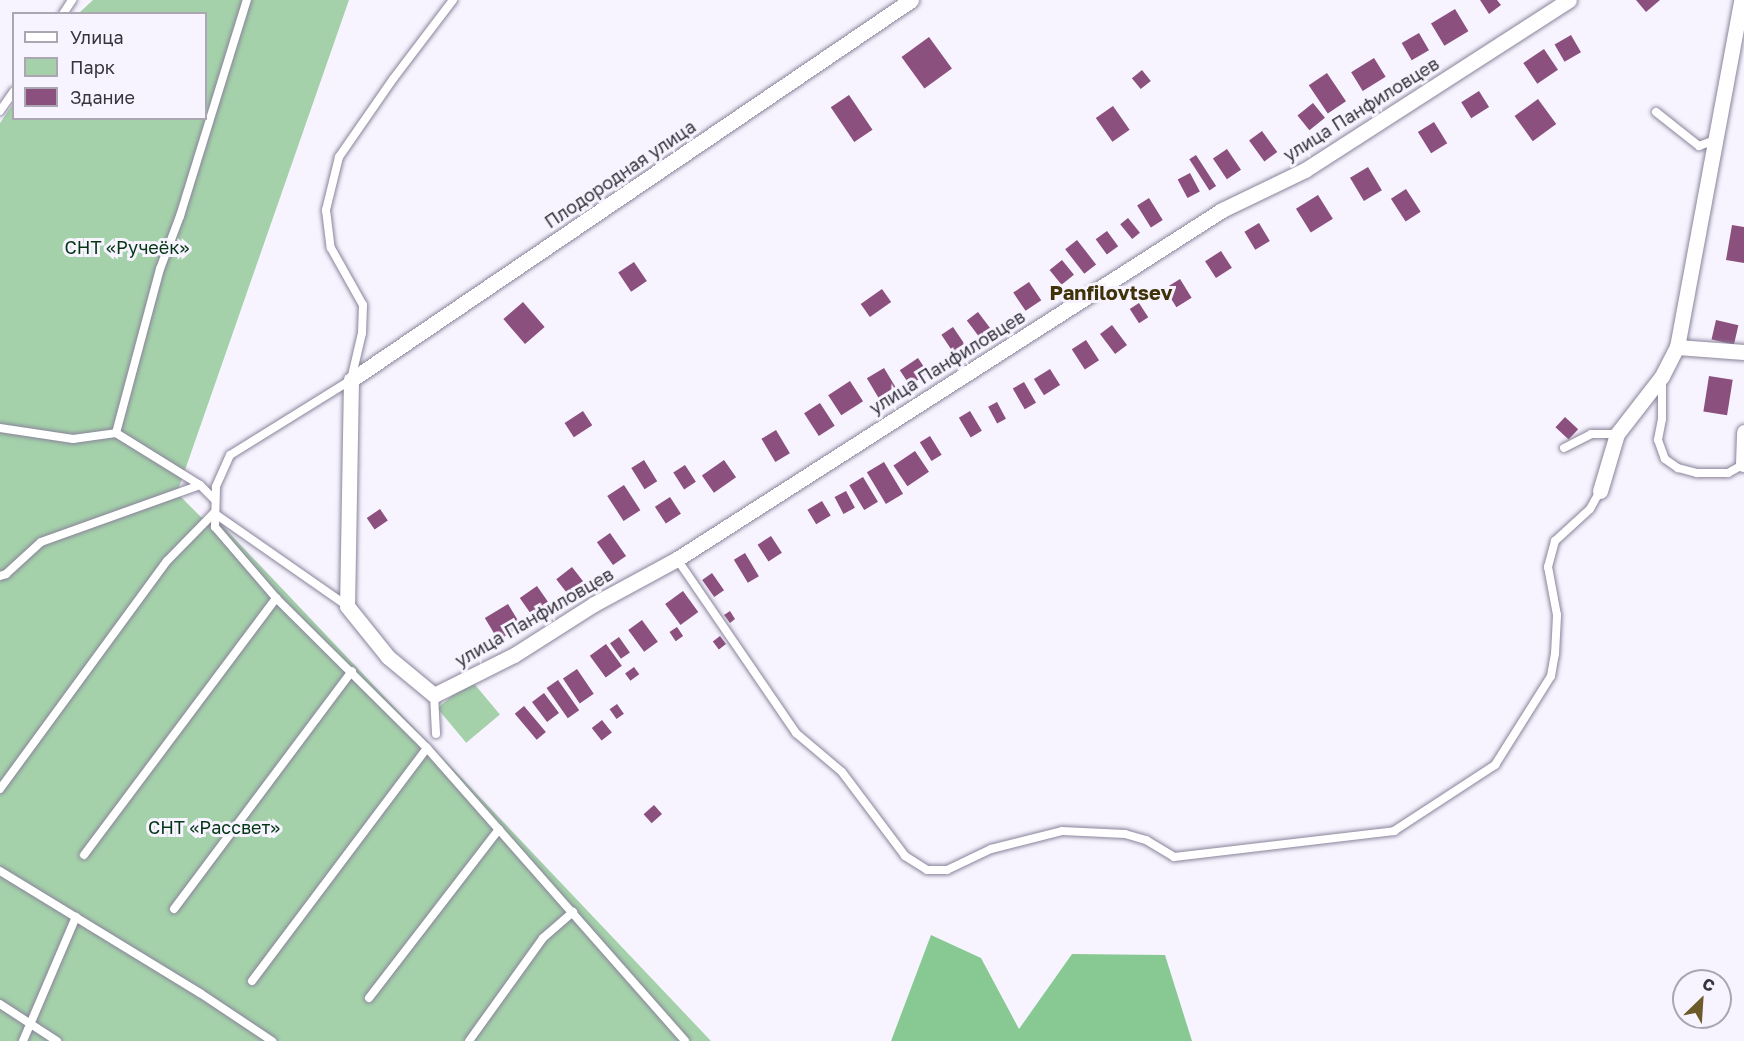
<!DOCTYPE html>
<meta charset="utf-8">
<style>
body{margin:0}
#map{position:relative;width:1744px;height:1041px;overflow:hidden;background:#f7f4ff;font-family:"Golos Text",sans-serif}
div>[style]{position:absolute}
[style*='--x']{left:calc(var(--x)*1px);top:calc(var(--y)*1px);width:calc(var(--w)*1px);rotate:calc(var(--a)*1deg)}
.green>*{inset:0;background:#a4d1aa;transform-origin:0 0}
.forest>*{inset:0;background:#88c993}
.building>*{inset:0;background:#8b507e;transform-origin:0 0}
.roads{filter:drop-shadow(0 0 2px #8a839a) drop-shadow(0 0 2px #8a839a)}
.service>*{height:8px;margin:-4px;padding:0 4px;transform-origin:4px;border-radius:4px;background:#fff}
.minor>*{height:15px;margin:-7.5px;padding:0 7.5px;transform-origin:7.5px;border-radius:7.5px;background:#fff}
span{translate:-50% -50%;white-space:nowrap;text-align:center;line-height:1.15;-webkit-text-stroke:6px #f7f4ff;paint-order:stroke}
.street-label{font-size:18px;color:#37343e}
.park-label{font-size:18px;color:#043614}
.neighbourhood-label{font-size:20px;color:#403208;font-weight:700}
.legend{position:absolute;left:12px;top:12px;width:195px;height:108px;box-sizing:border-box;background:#f7f4ff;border:2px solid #aaa7b2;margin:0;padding:8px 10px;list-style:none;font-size:18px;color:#37343e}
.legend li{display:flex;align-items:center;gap:12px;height:30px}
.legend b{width:30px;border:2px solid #aaa7b2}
.north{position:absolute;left:1672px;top:969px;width:60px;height:60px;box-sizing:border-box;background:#f7f4ff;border:2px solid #aaa7b2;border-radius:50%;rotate:25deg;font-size:16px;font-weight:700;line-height:24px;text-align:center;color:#37343e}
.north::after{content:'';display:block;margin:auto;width:21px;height:27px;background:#6c5a28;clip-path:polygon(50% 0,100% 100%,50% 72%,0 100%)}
</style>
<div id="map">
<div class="green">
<i style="clip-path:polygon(93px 0,349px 0,177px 493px,201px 517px,217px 520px,711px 1041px,0 1041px,0 123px,13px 104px,14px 118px,206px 118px,206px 14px,79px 13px)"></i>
<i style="left:471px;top:680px;width:45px;height:44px;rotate:50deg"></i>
</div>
<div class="forest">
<i style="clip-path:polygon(931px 935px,981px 958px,1019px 1029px,1072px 954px,1165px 955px,1192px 1041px,891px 1041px)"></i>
</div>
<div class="building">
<i style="clip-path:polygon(1480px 0,1497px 0,1501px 5px,1489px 14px)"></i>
<i style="clip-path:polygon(1636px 0,1660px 0,1646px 12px)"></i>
<i style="left:1455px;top:9px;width:26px;height:28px;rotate:59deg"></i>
<i style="left:1419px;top:33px;width:20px;height:20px;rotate:60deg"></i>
<i style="left:1571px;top:35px;width:20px;height:19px;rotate:60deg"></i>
<i style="left:929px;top:37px;width:39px;height:34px;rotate:54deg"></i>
<i style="left:1544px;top:49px;width:25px;height:25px;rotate:56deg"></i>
<i style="left:1374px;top:58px;width:22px;height:27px;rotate:58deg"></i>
<i style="left:1142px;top:70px;width:14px;height:13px;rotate:51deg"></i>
<i style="left:1327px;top:73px;width:34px;height:22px;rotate:56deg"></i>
<i style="left:1479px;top:91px;width:19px;height:21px;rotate:58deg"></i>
<i style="left:849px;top:95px;width:42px;height:22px;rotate:56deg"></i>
<i style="left:1538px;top:99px;width:31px;height:29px;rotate:54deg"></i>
<i style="left:1313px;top:103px;width:19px;height:20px;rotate:51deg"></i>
<i style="left:1113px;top:106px;width:29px;height:21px;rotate:55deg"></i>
<i style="left:1434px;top:122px;width:25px;height:19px;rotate:58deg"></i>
<i style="left:1262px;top:131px;width:26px;height:16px;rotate:54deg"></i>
<i style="left:1227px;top:149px;width:25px;height:17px;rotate:56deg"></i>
<i style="left:1196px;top:155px;width:37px;height:8px;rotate:57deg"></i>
<i style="left:1368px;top:167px;width:27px;height:21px;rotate:59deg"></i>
<i style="left:1190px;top:173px;width:21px;height:14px;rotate:62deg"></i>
<i style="left:1406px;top:189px;width:27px;height:18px;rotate:57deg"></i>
<i style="left:1318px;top:195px;width:28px;height:26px;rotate:58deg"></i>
<i style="left:1149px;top:198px;width:26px;height:14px;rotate:58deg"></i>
<i style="left:1128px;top:218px;width:19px;height:10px;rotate:51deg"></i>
<i style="left:1259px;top:223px;width:21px;height:17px;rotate:59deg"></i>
<i style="clip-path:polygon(1732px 225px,1744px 227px,1744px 263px,1726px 260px)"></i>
<i style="left:1107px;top:231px;width:19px;height:14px;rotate:54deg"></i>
<i style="left:1077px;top:240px;width:31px;height:15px;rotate:52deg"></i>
<i style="left:1221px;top:251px;width:20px;height:19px;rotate:57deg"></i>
<i style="left:1062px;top:260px;width:19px;height:16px;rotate:51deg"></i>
<i style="left:634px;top:262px;width:23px;height:19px;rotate:56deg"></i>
<i style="left:1180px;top:279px;width:22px;height:18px;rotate:58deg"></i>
<i style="left:1029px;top:282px;width:22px;height:19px;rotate:56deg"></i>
<i style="left:882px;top:289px;width:16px;height:26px;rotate:55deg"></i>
<i style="left:523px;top:302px;width:33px;height:26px;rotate:49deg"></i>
<i style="left:1139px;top:303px;width:17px;height:11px;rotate:57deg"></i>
<i style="left:978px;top:312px;width:21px;height:14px;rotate:53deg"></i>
<i style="left:1716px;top:320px;width:23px;height:20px;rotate:13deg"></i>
<i style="left:1112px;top:325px;width:25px;height:15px;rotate:53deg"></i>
<i style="left:953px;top:327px;width:23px;height:14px;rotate:56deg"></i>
<i style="left:1086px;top:340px;width:24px;height:17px;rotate:57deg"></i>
<i style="left:918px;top:358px;width:18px;height:22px;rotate:56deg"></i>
<i style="left:884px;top:368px;width:29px;height:20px;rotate:59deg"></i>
<i style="left:1050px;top:369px;width:19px;height:19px;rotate:58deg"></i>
<i style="left:1709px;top:376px;width:24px;height:36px;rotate:9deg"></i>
<i style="left:850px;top:381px;width:24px;height:26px;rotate:57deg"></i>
<i style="left:1024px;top:382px;width:24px;height:13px;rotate:60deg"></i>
<i style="left:997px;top:402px;width:19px;height:10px;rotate:62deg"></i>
<i style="left:820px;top:403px;width:27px;height:19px;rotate:57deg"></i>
<i style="left:583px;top:411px;width:17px;height:22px;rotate:57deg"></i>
<i style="left:970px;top:411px;width:23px;height:13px;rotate:59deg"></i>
<i style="left:1565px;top:417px;width:18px;height:14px;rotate:43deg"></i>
<i style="left:776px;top:430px;width:27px;height:17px;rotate:59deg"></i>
<i style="left:930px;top:436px;width:22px;height:12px;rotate:58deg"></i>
<i style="left:915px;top:451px;width:25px;height:26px;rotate:56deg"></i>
<i style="left:644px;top:460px;width:25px;height:15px;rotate:58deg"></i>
<i style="left:724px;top:460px;width:21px;height:27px;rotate:55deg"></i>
<i style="left:884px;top:462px;width:37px;height:20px;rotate:59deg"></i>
<i style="left:685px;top:465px;width:20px;height:14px;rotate:57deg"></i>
<i style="left:863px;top:477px;width:29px;height:16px;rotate:59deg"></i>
<i style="left:624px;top:485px;width:30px;height:20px;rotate:57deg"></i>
<i style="left:846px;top:491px;width:19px;height:13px;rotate:62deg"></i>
<i style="left:670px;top:497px;width:20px;height:18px;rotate:57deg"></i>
<i style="left:822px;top:501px;width:17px;height:17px;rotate:59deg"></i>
<i style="left:380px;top:509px;width:14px;height:16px;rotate:56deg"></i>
<i style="left:610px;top:533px;width:28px;height:16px;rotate:55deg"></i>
<i style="left:771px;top:536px;width:20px;height:16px;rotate:57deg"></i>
<i style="left:745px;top:553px;width:27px;height:13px;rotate:59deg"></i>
<i style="left:572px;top:567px;width:18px;height:20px;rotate:52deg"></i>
<i style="left:712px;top:573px;width:21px;height:12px;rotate:55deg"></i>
<i style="left:537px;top:586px;width:21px;height:21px;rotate:55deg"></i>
<i style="left:683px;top:591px;width:26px;height:22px;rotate:54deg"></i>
<i style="left:508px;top:604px;width:26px;height:27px;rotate:59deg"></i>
<i style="clip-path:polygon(730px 611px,735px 619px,730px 623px,724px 615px)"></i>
<i style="left:642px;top:620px;width:27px;height:17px;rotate:54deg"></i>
<i style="left:677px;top:627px;width:11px;height:9px;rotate:56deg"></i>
<i style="left:720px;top:636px;width:10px;height:9px;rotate:53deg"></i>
<i style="left:619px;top:637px;width:19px;height:11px;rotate:55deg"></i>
<i style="left:606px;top:644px;width:27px;height:20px;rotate:54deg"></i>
<i style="left:634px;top:667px;width:9px;height:11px;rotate:54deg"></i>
<i style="left:577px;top:669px;width:30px;height:17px;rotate:56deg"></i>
<i style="left:558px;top:680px;width:37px;height:14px;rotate:55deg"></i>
<i style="left:544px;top:693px;width:25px;height:15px;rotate:53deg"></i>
<i style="left:617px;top:704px;width:12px;height:9px;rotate:55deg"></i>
<i style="left:524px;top:706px;width:34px;height:12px;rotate:50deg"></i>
<i style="left:602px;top:720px;width:16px;height:13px;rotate:52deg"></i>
<i style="left:654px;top:805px;width:12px;height:14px;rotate:48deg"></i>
</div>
<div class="roads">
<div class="service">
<i style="--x:453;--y:0;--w:99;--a:127.2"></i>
<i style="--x:393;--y:79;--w:95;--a:124.7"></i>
<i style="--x:339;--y:157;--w:55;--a:103.8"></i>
<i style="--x:326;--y:210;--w:38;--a:83"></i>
<i style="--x:331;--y:248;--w:65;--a:60.7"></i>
<i style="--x:363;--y:305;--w:28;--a:92"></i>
<i style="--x:362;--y:333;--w:48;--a:103.2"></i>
<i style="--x:351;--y:380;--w:142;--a:148.2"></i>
<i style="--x:230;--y:455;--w:35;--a:114"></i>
<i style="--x:216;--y:487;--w:40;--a:91.4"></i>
<i style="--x:215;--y:527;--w:94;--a:49.3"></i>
<i style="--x:276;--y:598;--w:213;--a:44.8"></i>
<i style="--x:427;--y:748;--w:390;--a:48.6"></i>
<i style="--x:63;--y:14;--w:17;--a:-57"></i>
<i style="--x:0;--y:111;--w:24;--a:-55"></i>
<i style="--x:1656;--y:112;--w:55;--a:38.3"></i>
<i style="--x:1699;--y:146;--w:17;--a:-21"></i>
<i style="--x:1662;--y:378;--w:41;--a:90"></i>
<i style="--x:1662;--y:419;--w:21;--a:101"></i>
<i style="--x:1658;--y:440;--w:20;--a:70"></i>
<i style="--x:1665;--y:459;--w:16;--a:35"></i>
<i style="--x:1678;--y:468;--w:20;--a:15"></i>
<i style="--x:1697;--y:473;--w:31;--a:0"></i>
<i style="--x:1728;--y:473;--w:18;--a:-29"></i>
<i style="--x:0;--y:428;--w:74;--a:8.6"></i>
<i style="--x:73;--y:439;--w:43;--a:-7.9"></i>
<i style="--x:116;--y:433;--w:170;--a:-75"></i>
<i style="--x:160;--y:269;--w:57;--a:-69.3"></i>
<i style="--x:180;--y:216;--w:226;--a:-72.8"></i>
<i style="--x:116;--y:433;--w:99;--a:31.8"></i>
<i style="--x:200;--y:485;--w:20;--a:45"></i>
<i style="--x:1564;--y:448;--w:30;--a:-27"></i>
<i style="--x:1591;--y:434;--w:26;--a:0"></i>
<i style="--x:677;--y:559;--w:211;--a:55.6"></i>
<i style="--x:796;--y:733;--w:60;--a:40.3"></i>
<i style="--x:842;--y:772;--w:105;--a:53.1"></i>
<i style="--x:905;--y:856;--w:26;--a:32"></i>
<i style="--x:927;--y:870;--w:20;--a:0"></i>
<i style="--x:947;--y:870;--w:49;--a:-25.5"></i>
<i style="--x:991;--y:849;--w:73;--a:-14.2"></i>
<i style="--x:1062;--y:831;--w:63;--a:2.7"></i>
<i style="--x:1125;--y:834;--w:22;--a:16"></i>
<i style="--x:1146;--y:840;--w:33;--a:31"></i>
<i style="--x:1174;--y:857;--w:222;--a:-6.7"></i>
<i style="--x:1394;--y:831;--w:121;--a:-33.2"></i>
<i style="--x:1495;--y:765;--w:105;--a:-57.8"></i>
<i style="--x:1551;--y:676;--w:22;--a:-80"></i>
<i style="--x:1555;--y:654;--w:39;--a:-87"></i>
<i style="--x:1557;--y:615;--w:49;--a:-100.6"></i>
<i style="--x:1548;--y:567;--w:27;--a:-75"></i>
<i style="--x:1555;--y:541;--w:47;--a:-42.4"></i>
<i style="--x:1590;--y:509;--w:21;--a:-61"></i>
<i style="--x:0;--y:576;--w:6;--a:-18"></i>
<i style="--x:6;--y:574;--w:47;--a:-42.4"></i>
<i style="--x:41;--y:542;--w:169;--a:-19.7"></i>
<i style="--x:434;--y:695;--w:39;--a:87"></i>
<i style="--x:0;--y:789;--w:283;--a:-53.8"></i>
<i style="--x:167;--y:561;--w:67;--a:-45.6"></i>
<i style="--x:214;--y:513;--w:161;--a:34.9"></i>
<i style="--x:84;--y:855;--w:321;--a:-53.2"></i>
<i style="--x:0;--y:871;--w:234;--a:31.4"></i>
<i style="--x:200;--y:993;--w:87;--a:33.7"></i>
<i style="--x:174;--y:909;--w:297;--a:-53.2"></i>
<i style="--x:252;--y:981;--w:291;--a:-53.1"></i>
<i style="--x:369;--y:998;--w:213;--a:-52.4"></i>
<i style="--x:0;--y:1004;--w:68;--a:33"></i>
<i style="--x:23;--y:1041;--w:135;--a:-66.9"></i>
<i style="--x:469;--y:1041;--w:127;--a:-54.3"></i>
<i style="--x:543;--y:938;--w:40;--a:-41"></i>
</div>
<div class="minor">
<i style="--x:911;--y:0;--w:677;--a:145.84"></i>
<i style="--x:351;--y:380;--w:226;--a:91"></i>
<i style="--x:347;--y:606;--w:65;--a:51.2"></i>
<i style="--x:388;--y:657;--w:60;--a:39.6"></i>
<i style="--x:434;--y:695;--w:89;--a:-26.6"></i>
<i style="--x:514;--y:655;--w:95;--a:-32.5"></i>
<i style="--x:594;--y:604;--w:94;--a:-28.5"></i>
<i style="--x:677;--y:559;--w:647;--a:-32.63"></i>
<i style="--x:1222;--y:210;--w:92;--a:-25.7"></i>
<i style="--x:1305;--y:170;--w:314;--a:-32.8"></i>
<i style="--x:1677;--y:347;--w:67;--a:4.3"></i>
<i style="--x:1743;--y:464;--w:32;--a:-88"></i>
<i style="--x:1600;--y:491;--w:59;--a:-73.4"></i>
<i style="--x:1617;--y:434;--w:73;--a:-52.2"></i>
<i style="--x:1662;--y:376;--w:33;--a:-63"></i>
<i style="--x:1677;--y:347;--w:353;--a:-79.5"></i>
</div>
</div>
<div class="street-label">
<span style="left:1361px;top:109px;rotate:-32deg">улица Панфиловцев</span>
<span style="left:620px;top:174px;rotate:-34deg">Плодородная улица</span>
<span style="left:947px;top:362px;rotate:-32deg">улица Панфиловцев</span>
<span style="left:534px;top:617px;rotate:-30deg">улица Панфиловцев</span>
</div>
<div class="park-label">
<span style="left:127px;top:247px">СНТ «Ручеёк»</span>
<span style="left:214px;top:827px">СНТ «Рассвет»</span>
</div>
<div class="neighbourhood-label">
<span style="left:1111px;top:292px">Panfilovtsev</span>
</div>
<ul class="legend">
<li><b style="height:8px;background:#fff"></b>Улица</li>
<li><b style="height:16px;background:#a4d1aa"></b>Парк</li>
<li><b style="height:16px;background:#8b507e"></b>Здание</li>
</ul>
<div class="north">С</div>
</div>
